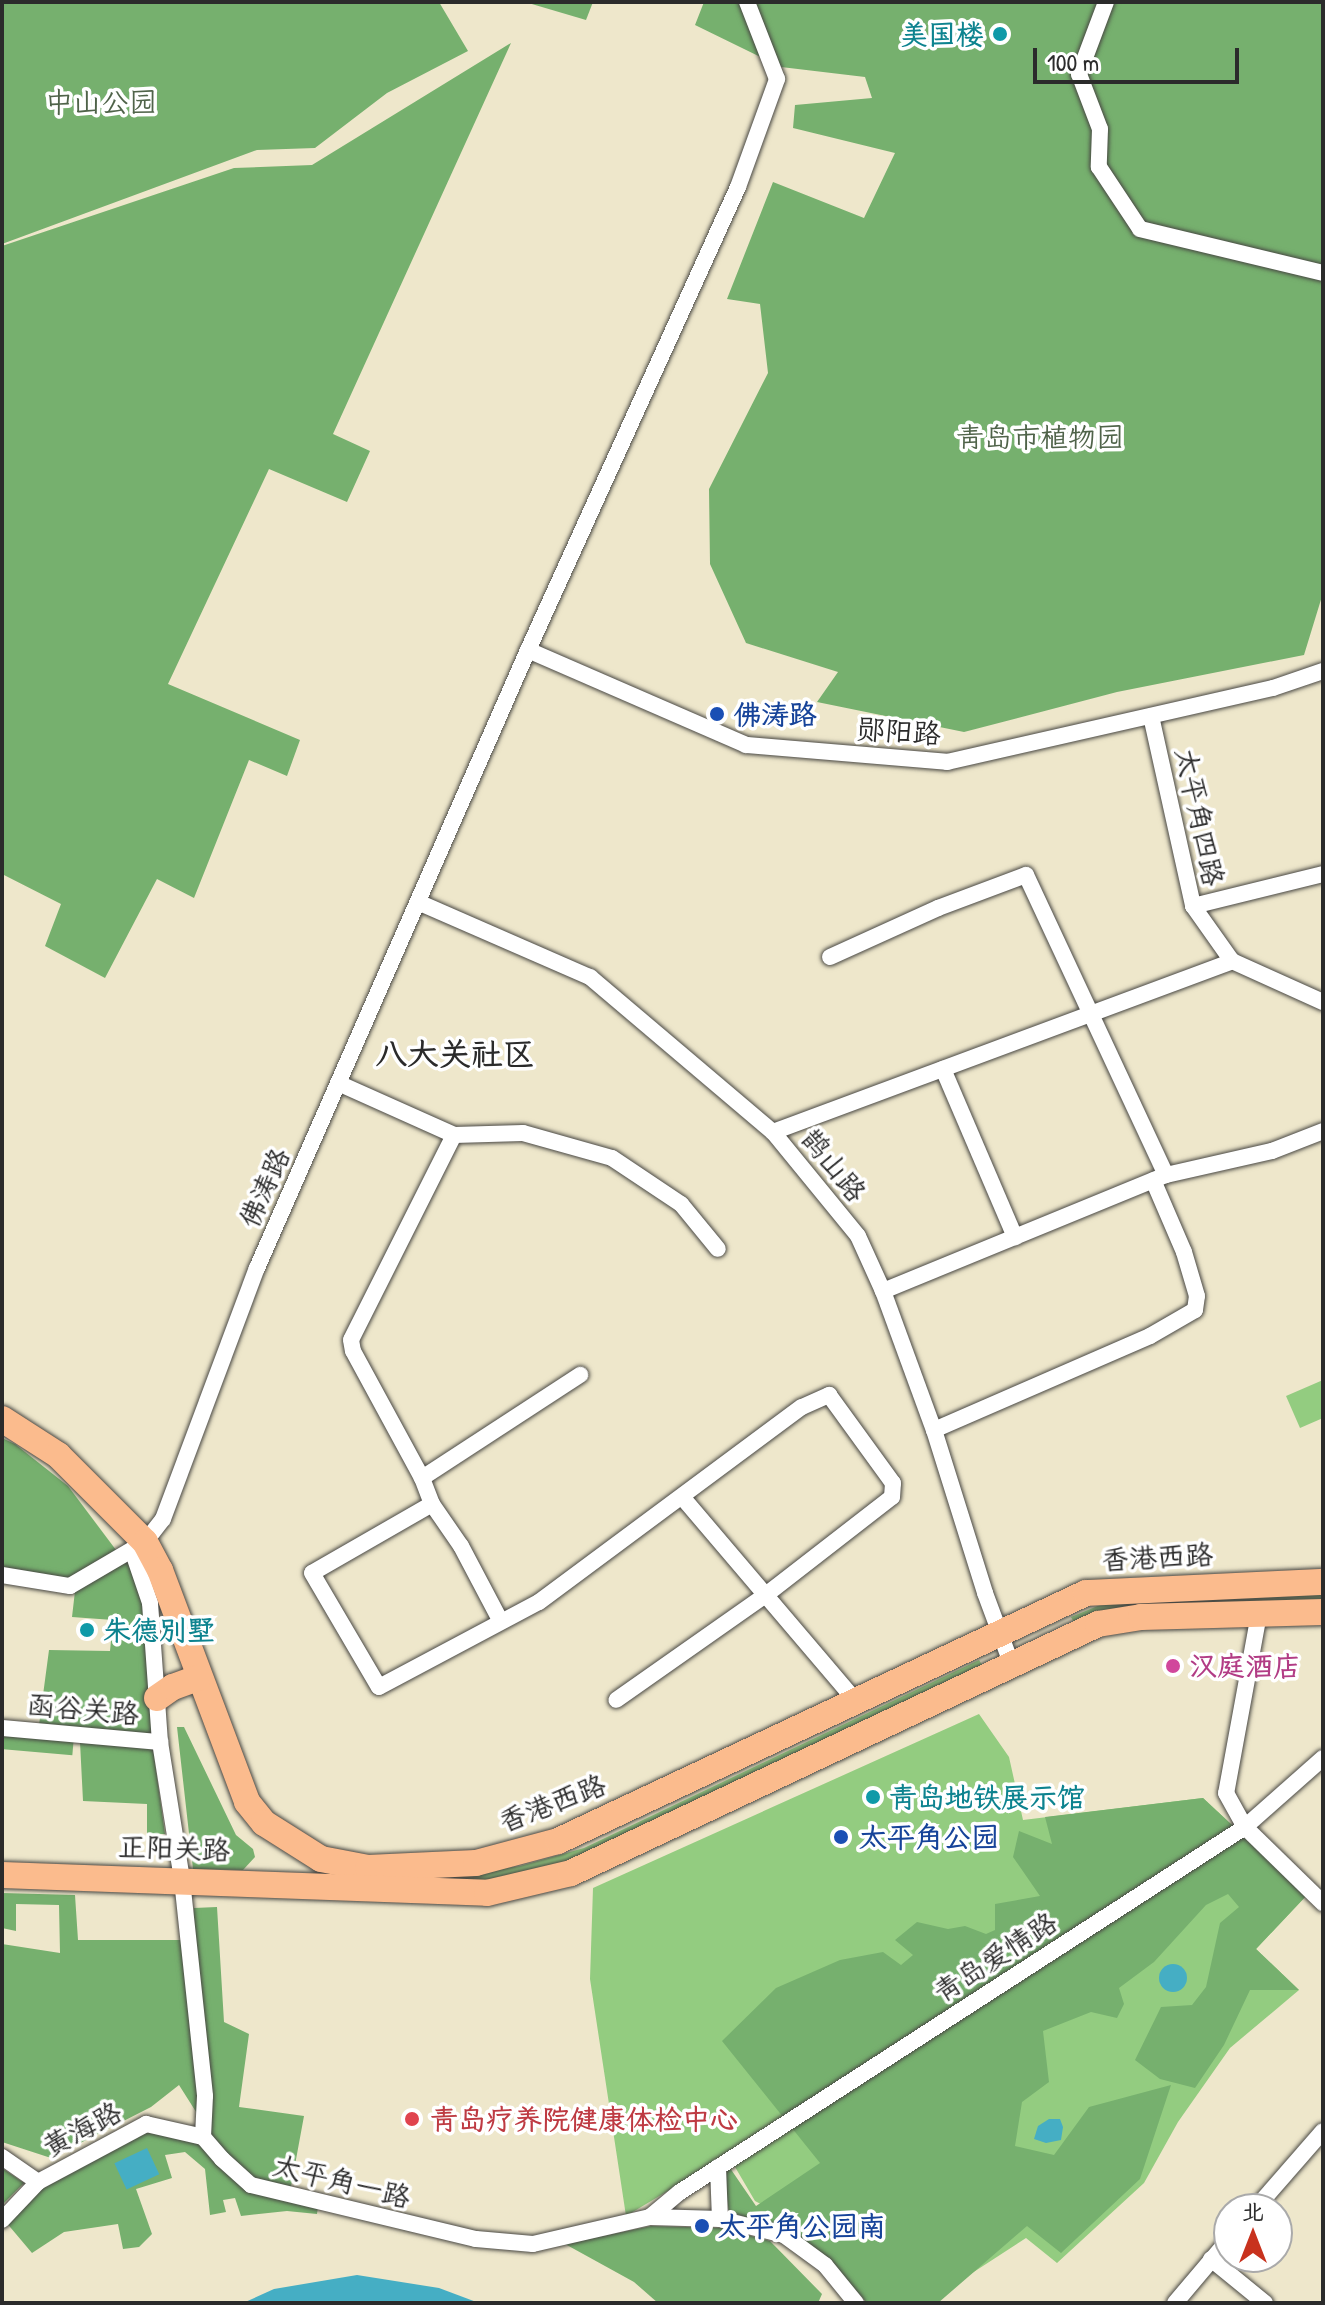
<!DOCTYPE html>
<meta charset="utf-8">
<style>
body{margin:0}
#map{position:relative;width:1325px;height:2305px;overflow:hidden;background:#eee7cb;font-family:"Patrick Hand","LXGW WenKai TC",sans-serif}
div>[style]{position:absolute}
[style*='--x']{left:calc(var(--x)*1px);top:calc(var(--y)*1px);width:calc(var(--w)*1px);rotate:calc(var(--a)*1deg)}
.green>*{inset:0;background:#93cc80}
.forest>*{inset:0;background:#76b06e;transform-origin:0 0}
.water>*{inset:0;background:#45aec4;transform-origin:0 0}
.round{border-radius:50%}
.roads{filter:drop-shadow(0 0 2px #484743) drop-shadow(0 0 2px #484743)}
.minor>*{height:16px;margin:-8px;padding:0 8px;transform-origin:8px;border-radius:8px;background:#fff}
.primary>*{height:26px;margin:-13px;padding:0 13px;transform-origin:13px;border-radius:13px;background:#fbbb8d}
.dots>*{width:22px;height:22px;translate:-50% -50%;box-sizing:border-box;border:4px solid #fff;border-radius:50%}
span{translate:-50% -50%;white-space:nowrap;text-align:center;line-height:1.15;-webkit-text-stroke:7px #fff;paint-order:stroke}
.culture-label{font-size:28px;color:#0d838f;font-weight:700}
.right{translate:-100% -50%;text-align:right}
.left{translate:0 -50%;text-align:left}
.park-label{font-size:28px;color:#4f6349}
.transit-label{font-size:28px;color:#164399;font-weight:700}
.street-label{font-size:28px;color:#2b2b2b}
.hotel-label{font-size:28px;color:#b23c85;font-weight:700}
.health-label{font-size:28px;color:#be3a42;font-weight:700}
.quarter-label{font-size:32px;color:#2b2b2b;font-weight:700}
.frame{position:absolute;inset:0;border:4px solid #2b2b2b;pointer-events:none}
.north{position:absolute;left:1213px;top:2193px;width:80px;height:80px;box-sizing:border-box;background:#fff;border:2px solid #aaa;border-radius:50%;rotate:0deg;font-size:22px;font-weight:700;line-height:32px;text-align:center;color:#2b2b2b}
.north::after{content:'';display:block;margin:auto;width:28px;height:36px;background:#c8321e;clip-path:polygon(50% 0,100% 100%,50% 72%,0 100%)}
.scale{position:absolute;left:1033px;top:48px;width:206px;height:36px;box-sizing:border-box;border:4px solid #2b2b2b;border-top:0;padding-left:10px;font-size:24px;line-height:28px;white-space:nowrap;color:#2b2b2b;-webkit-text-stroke:6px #fff;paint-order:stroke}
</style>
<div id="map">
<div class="green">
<i style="clip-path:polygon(1323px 1380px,1323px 1418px,1300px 1428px,1286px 1396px)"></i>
<i style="clip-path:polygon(1323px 1594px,1323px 1604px,1075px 1624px,1071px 1617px,1105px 1603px)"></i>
<i style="clip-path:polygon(979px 1660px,984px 1668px,588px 1856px,522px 1875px,456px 1885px,406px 1876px,456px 1875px,520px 1866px,584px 1848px)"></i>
<i style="clip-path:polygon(979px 1714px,1009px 1757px,1023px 1820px,1203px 1798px,1307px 1895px,1256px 1949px,1299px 1990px,1230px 2048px,1178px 2122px,1144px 2183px,1057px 2263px,1026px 2238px,926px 2303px,874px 2303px,805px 2227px,755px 2201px,728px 2155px,626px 2216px,590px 1979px,593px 1888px)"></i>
</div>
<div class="forest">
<i style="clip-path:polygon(2px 2px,439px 2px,468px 51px,387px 93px,315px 148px,257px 150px,2px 244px)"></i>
<i style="clip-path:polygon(525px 2px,593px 2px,586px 20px)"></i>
<i style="clip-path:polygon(704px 2px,1323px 2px,1323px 593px,1304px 655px,1117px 692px,964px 732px,817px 702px,838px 672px,746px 643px,710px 564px,709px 489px,768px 373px,760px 304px,727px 299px,773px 182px,864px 218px,895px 153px,793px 128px,795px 105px,872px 98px,865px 77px,781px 67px,695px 25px)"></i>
<i style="clip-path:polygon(511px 43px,333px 434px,370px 451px,347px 502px,269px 469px,168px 684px,300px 740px,287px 776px,249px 760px,194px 898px,157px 879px,105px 978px,45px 946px,61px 904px,2px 874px,2px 246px,234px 168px,312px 165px)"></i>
<i style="clip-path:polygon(2px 1438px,15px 1444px,68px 1486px,119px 1554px,67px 1580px,2px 1569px)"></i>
<i style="clip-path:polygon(128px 1561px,148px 1611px,155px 1737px,39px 1725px,49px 1650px,110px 1651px,113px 1620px,72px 1617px,75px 1591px)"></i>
<i style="clip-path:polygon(177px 1727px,184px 1727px,236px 1835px,253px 1849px,255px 1857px,243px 1870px,193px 1869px)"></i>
<i style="left:2px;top:1733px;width:72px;height:16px;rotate:5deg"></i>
<i style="clip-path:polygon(80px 1742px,153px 1748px,165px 1834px,147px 1834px,147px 1804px,83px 1801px)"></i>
<i style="clip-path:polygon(1203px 1798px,1307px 1895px,1256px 1949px,1299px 1990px,1250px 1990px,1224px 2045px,1195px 2088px,1160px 2079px,1135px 2060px,1161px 2007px,1192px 2005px,1206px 1987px,1220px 1923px,1239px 1907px,1228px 1894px,1206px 1905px,1154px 1962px,1119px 1988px,1124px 2004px,1117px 2018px,1091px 2012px,1043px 2031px,1049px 2082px,1022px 2102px,1015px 2146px,1054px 2155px,1089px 2107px,1171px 2085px,1140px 2179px,1061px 2253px,1027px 2226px,938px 2303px,867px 2303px,832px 2263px,792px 2231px,729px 2212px,723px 2173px,730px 2168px,756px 2206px,820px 2163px,722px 2041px,776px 1988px,840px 1960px,883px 1952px,901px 1965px,913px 1955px,895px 1940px,917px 1922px,948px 1929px,965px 1926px,986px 1934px,995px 1930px,995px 1904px,1040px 1896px,1013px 1857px,1019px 1831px,1052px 1844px,1045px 1817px)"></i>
<i style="clip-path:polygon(2px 1893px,75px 1895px,78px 1940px,192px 1940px,194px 1908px,217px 1907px,224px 2022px,249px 2034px,239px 2107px,304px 2116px,290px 2192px,252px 2180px,224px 2156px,179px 2085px,151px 2107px,51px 2158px,2px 2142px,2px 1944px,60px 1953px,59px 1905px,16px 1904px,16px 1931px,2px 1928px)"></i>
<i style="clip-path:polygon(146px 2127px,201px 2139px,247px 2186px,318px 2207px,317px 2214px,287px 2211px,241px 2216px,235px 2198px,223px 2200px,226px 2212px,210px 2215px,205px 2169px,185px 2152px,165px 2155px,172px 2178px,136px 2189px,152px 2234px,139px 2247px,123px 2249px,118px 2224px,64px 2232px,32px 2253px,5px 2221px,40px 2184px)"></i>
<i style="clip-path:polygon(2px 2168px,24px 2183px,2px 2205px)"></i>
<i style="clip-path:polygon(651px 2226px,722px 2228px,770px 2241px,822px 2294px,818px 2303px,658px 2303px,634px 2282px,565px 2244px)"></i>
</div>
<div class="water">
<i class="round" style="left:1159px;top:1964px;width:28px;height:28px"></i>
<i style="clip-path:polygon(1049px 2119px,1060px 2119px,1063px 2127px,1061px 2140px,1046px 2143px,1034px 2139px,1038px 2126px)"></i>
<i style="left:147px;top:2148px;width:29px;height:36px;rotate:65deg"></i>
<i style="clip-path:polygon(357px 2275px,439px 2288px,479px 2303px,243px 2303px,274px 2289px)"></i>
</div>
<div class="roads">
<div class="minor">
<i style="--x:1106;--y:2;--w:77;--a:110.6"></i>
<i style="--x:1079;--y:74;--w:59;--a:69.1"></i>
<i style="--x:1100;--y:129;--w:38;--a:92"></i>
<i style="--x:1099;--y:167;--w:74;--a:56.5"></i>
<i style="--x:1140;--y:229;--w:188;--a:13.5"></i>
<i style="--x:528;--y:650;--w:238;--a:23.5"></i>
<i style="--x:746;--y:745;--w:202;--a:4.8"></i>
<i style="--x:947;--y:762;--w:334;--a:-12.8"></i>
<i style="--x:1273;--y:688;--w:53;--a:-18.8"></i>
<i style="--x:1151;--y:716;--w:195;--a:77.5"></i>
<i style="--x:1193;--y:906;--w:67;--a:54.7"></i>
<i style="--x:1232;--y:961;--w:100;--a:24.3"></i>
<i style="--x:418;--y:902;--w:188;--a:23.6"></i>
<i style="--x:590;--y:977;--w:240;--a:40.3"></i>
<i style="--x:773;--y:1132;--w:134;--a:50.7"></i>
<i style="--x:858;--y:1236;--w:60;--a:65.6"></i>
<i style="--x:883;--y:1291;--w:148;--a:69.9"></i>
<i style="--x:934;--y:1430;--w:171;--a:72.6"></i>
<i style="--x:985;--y:1593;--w:75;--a:69.6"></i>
<i style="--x:1193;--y:906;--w:134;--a:-13.8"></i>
<i style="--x:830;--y:957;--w:119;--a:-24.4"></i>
<i style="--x:938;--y:908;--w:94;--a:-20.6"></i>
<i style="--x:1026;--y:875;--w:331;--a:65"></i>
<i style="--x:1166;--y:1175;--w:306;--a:157.7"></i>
<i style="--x:943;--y:1069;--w:183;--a:66.8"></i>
<i style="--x:338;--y:1083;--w:127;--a:24.1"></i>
<i style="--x:454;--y:1135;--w:69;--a:-1.7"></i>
<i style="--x:523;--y:1133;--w:92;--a:15.7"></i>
<i style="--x:612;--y:1158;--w:83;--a:33.7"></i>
<i style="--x:681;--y:1204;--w:58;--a:50.6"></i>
<i style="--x:773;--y:1132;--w:490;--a:-20.4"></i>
<i style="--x:454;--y:1135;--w:229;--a:116.7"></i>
<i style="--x:351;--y:1340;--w:11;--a:80"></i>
<i style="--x:353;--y:1351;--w:145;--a:61.5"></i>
<i style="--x:422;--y:1478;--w:28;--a:69"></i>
<i style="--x:432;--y:1504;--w:51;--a:55.4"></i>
<i style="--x:461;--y:1546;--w:84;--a:62.2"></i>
<i style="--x:1166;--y:1175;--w:109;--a:-12.8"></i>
<i style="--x:1272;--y:1151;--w:55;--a:-21.4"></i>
<i style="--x:934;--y:1430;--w:236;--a:-23.5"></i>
<i style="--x:1150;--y:1336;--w:52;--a:-30"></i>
<i style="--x:1195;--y:1310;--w:14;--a:-82"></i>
<i style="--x:1197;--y:1296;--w:46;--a:-106.5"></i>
<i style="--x:1184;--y:1252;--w:78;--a:-113.3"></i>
<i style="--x:422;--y:1478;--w:189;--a:-33.1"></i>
<i style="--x:683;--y:1498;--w:267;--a:49.6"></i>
<i style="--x:432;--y:1504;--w:138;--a:150.1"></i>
<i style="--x:312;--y:1573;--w:132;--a:59.6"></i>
<i style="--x:379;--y:1687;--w:181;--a:-28"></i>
<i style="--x:539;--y:1602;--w:327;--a:-36.6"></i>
<i style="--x:802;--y:1407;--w:30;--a:-24"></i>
<i style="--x:829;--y:1395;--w:109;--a:54"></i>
<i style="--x:893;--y:1483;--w:14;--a:94"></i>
<i style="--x:892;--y:1497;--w:158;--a:142.2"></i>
<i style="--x:767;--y:1594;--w:184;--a:144.9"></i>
<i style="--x:132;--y:1550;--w:56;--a:71.2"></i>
<i style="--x:150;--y:1603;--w:139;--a:85.9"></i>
<i style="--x:160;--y:1742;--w:140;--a:80.9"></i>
<i style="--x:182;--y:1880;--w:217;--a:83.9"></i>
<i style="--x:205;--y:2096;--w:41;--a:92.8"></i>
<i style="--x:203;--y:2137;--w:29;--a:49"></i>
<i style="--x:222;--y:2159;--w:39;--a:42"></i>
<i style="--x:251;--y:2185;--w:231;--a:13.5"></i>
<i style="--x:476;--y:2239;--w:57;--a:5"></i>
<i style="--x:533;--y:2244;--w:120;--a:-13"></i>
<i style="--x:650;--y:2217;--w:70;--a:1.6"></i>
<i style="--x:720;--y:2219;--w:66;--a:14"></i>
<i style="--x:784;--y:2235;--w:51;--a:36.2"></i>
<i style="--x:825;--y:2265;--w:49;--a:50.8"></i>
<i style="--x:2;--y:1575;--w:69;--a:9.2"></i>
<i style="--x:70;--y:1586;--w:87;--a:-30.4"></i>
<i style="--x:145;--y:1542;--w:29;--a:-52"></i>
<i style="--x:163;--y:1519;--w:268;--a:-69.5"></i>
<i style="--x:257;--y:1268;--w:675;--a:-66.32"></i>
<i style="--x:528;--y:650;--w:508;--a:-65.6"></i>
<i style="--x:738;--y:187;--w:115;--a:-70.1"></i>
<i style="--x:777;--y:79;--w:83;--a:-111.3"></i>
<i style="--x:1259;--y:1614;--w:182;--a:100.4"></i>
<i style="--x:1226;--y:1793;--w:39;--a:61"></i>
<i style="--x:1245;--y:1827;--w:109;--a:44.3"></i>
<i style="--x:2;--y:1728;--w:159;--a:5.1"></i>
<i style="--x:2;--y:2157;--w:44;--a:34.8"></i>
<i style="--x:718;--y:2167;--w:52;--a:87.8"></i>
<i style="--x:1255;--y:2209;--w:103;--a:-48.9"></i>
<i style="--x:650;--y:2217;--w:39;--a:-40"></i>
<i style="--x:680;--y:2192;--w:673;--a:-32.86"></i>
<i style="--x:1245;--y:1827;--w:104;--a:-41.5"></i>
<i style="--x:2;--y:2220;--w:52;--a:-46.5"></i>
<i style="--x:38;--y:2182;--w:123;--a:-28.2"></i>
<i style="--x:146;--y:2124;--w:58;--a:12.8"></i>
<i style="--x:1211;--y:2259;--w:70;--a:39.2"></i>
<i style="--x:1175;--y:2303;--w:84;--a:-49.8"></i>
</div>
<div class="primary">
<i style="--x:2;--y:1419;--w:67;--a:32.7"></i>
<i style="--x:58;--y:1455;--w:123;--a:45"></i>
<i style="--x:145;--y:1542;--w:32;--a:62"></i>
<i style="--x:160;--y:1570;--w:248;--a:69.4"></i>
<i style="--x:247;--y:1802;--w:27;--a:51"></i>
<i style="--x:264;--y:1823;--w:67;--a:32.3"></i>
<i style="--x:321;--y:1859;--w:48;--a:10.8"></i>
<i style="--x:368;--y:1868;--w:108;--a:-2.7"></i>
<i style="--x:476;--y:1863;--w:85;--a:-15"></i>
<i style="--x:558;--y:1841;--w:583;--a:-25.16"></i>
<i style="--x:1086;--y:1593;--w:237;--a:-2.7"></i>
<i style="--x:157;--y:1698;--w:19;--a:-35"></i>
<i style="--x:173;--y:1687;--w:27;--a:-20"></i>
<i style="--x:2;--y:1875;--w:485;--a:2.1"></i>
<i style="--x:487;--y:1893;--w:86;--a:-13.4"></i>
<i style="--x:571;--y:1873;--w:583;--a:-25.29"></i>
<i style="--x:1098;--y:1624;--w:44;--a:-9.2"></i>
<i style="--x:1141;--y:1617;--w:182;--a:-1.6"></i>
</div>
</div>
<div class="dots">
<i style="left:1000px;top:34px;background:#0f9aa8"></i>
<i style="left:717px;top:714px;background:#1a4fb4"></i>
<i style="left:87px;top:1630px;background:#0f9aa8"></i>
<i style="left:1173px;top:1666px;background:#d1479c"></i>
<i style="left:873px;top:1797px;background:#0f9aa8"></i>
<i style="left:841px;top:1837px;background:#1a4fb4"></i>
<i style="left:412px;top:2119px;background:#e0444e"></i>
<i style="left:702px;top:2226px;background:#1a4fb4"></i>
</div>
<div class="culture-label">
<span class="right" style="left:984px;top:34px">美国楼</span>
<span class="left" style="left:103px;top:1630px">朱德别墅</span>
<span class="left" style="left:889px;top:1797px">青岛地铁展示馆</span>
</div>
<div class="park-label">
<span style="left:101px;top:102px">中山公园</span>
<span style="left:1040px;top:437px">青岛市植物园</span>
</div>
<div class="transit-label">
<span class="left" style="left:733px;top:714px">佛涛路</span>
<span class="left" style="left:859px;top:1837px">太平角公园</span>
<span class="left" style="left:718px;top:2226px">太平角公园南</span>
</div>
<div class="street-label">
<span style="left:899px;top:731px;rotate:4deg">郧阳路</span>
<span style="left:1200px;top:817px;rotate:78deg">太平角四路</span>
<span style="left:834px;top:1165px;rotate:51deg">鹊山路</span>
<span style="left:264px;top:1188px;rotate:-66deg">佛涛路</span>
<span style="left:1157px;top:1557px;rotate:-3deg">香港西路</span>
<span style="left:83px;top:1709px;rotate:5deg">函谷关路</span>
<span style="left:552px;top:1803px;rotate:-21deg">香港西路</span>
<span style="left:174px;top:1848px;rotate:2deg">正阳关路</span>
<span style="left:995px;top:1957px;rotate:-33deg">青岛爱情路</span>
<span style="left:82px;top:2129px;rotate:-28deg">黄海路</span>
<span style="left:342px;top:2181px;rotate:14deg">太平角一路</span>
</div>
<div class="hotel-label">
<span class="left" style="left:1189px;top:1666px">汉庭酒店</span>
</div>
<div class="health-label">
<span class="left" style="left:430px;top:2119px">青岛疗养院健康体检中心</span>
</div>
<div class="quarter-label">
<span style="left:455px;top:1054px">八大关社区</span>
</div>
<div class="frame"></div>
<div class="north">北</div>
<div class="scale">100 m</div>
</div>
